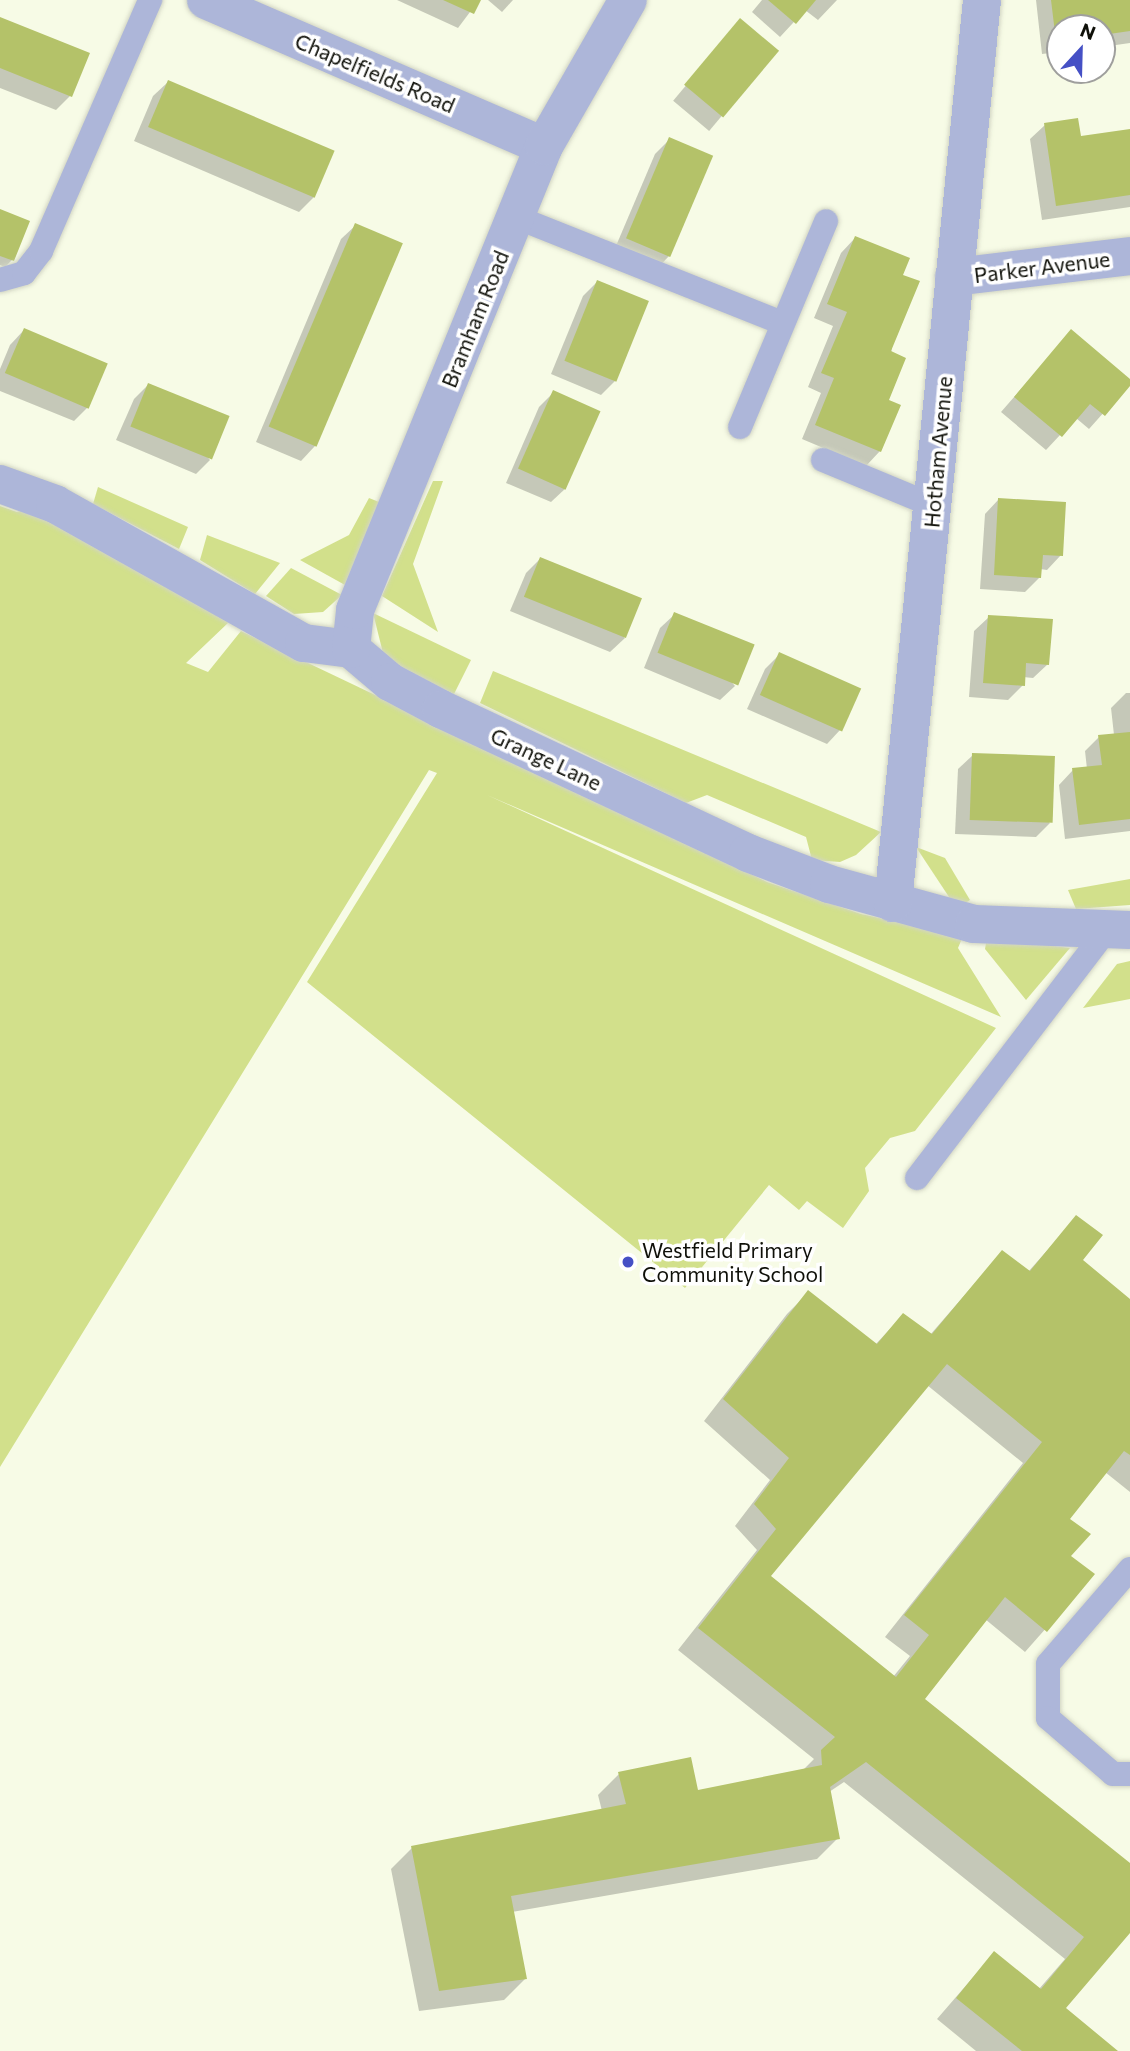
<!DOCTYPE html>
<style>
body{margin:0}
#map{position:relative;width:1130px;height:2051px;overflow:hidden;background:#f7fbe6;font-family:Commissioner,sans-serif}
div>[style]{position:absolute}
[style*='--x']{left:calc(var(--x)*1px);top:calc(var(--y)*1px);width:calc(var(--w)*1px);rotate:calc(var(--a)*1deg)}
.green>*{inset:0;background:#d2e08b}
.shadow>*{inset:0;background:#0003;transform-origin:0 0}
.building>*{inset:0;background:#b4c269;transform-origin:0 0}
.roads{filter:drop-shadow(0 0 2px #d2d5c3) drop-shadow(0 0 2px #d2d5c3)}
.service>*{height:24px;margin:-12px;padding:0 12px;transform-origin:12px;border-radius:12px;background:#adb6d9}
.minor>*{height:38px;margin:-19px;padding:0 19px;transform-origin:19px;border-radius:19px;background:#adb6d9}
.dots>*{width:19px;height:19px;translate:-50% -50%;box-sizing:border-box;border:4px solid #fff;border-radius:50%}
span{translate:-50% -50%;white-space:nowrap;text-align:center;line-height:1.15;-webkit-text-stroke:7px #fff;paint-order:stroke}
.street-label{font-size:21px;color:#0f1009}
.poi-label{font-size:21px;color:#0f1009}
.left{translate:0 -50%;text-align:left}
.north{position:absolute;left:1046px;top:14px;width:70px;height:70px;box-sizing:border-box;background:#fff;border:2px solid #9f9f9d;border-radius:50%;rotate:22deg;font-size:19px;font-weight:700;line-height:28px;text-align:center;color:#0f1009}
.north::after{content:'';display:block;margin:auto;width:24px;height:32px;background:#4550c5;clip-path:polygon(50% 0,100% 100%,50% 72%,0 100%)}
</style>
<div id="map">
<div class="green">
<i style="clip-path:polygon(433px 481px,443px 481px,413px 564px,438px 632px,382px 596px)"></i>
<i style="clip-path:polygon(98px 487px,188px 527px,179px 549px,93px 504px)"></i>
<i style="clip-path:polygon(369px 498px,379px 502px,345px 585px,300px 560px,349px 535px)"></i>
<i style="clip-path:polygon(0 506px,17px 512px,26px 509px,229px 622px,186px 663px,208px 672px,241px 631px,767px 882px,861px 914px,963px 936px,958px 948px,1001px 1017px,487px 795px,996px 1028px,915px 1131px,890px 1138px,865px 1168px,869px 1191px,843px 1228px,807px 1201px,799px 1210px,769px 1185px,685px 1288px,307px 982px,437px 773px,429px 770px,0 1467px)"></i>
<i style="clip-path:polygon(207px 535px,280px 563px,255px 594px,200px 560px)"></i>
<i style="clip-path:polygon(291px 568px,342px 595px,323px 612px,294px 614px,266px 596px)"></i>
<i style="clip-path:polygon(373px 613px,471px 660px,454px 694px,397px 668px,384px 657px)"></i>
<i style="clip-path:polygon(493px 671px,881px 832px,856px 855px,840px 862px,812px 860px,806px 837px,707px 795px,686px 803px,480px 703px)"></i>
<i style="clip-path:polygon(916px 847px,945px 858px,970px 900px,959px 907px,951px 900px)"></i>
<i style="clip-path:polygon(1130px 879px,1130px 905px,1076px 909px,1068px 890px)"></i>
<i style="clip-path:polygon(987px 938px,1070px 948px,1026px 1000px,985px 949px)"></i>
<i style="clip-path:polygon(1130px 961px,1130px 999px,1083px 1008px,1117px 964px)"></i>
</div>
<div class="shadow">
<i style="clip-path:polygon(397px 0,479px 0,458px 28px)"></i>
<i style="clip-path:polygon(488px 0,513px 0,502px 12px)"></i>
<i style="clip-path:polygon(762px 0,837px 0,818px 20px,805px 10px,780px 37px,752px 12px)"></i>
<i style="clip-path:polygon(1036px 0,1130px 0,1130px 43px,1102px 47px,1102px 28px,1060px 28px,1060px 52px,1042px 54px)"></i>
<i style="clip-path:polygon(0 19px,70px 96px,56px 110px,0 88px)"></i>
<i style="left:740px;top:21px;width:47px;height:104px;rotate:40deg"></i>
<i style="clip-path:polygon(168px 82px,314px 197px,299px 212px,134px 141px,153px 96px)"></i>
<i style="clip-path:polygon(1045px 125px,1080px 138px,1130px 131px,1130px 207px,1042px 220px,1030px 139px)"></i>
<i style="clip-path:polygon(670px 139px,711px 157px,669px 256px,655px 271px,613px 253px,655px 154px)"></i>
<i style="clip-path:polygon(0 211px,12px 260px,5px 267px,0 265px)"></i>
<i style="clip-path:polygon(356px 225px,315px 446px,301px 461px,256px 442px,341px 239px)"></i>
<i style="clip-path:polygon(855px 238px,900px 276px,880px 451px,866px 466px,802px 439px,821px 393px,808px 387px,833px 326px,814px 318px,841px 253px)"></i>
<i style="clip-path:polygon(597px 282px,615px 381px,601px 395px,551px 374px,583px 296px)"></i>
<i style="clip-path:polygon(24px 330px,88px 407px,74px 421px,0 391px,0 369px,10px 345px)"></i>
<i style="clip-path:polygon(1071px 332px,1130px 383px,1089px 429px,1076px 418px,1046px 450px,1001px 412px)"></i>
<i style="clip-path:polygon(148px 385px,210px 460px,196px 474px,116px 440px,134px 399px)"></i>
<i style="clip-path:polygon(554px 392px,566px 488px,551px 502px,506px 483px,539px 407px)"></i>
<i style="clip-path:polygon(999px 499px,1061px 555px,1047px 570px,1040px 569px,1040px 577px,1025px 592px,980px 589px,985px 514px)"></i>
<i style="clip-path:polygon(540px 559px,625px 638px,610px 652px,510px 611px,526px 573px)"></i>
<i style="clip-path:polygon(675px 614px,735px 686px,720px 700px,644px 668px,660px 628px)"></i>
<i style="clip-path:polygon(989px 617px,1048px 664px,1033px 678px,1023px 677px,1023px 685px,1008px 700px,969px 697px,974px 631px)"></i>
<i style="clip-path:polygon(779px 655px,841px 729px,827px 744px,747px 709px,765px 669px)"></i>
<i style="clip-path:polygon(1126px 693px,1130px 693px,1130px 831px,1065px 839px,1059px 785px,1073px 770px,1087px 769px,1085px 751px,1099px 737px,1114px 735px,1111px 708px)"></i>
<i style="clip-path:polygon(973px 755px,1050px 823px,1036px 837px,955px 834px,958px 769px)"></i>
<i style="clip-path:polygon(evenodd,1076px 1218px,1081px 1261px,1130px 1301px,1130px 1492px,1105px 1472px,1068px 1519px,1069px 1557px,1093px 1575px,1025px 1652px,985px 1619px,922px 1699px,1130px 1865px,1130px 1929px,1063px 2009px,1115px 2051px,976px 2051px,937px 2019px,994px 1953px,1039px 1989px,1065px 1959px,844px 1782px,829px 1792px,838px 1838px,817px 1859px,512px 1912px,525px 1979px,504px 2000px,419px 2011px,391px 1869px,412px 1848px,602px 1811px,598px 1795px,619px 1774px,697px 1792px,802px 1771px,814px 1759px,678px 1650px,757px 1550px,735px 1526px,770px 1480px,704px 1421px,787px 1314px,808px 1293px,875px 1345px,903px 1315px,930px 1335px,1002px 1252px,1028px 1272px,1076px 1218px,927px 1385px,1023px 1463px,885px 1637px,910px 1656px,893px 1677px,769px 1577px,927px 1385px)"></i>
</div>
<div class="building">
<i style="clip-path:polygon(443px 0,481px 0,474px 14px)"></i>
<i style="clip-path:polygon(768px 0,816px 0,796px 24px)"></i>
<i style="clip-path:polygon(1051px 0,1130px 0,1130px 31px,1102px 35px,1102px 28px,1060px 28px,1056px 41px)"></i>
<i style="clip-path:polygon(0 17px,90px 53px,72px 97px,0 68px)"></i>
<i style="left:740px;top:18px;width:51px;height:87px;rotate:40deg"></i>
<i style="left:168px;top:80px;width:181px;height:51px;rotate:23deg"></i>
<i style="clip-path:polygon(1078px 118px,1081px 136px,1130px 129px,1130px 195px,1056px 206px,1044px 123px)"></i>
<i style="left:669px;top:137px;width:48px;height:110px;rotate:23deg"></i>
<i style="clip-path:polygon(0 209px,30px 221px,14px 261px,0 256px)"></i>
<i style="left:355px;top:223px;width:52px;height:221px;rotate:23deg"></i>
<i style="clip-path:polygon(855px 236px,910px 258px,903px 275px,920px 281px,891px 351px,906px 358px,889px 400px,901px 405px,881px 452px,815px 425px,834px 378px,821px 373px,847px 312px,827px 304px)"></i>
<i style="left:597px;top:280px;width:56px;height:87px;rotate:22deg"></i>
<i style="left:24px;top:328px;width:91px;height:49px;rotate:23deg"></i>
<i style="clip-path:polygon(1071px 329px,1130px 379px,1130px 386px,1105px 416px,1090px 404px,1062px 437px,1014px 397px)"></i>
<i style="left:148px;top:383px;width:88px;height:47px;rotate:22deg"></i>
<i style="left:553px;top:390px;width:52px;height:86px;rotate:24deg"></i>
<i style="clip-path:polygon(998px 498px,1066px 502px,1063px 556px,1043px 555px,1041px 578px,994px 575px)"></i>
<i style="left:540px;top:557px;width:110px;height:43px;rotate:22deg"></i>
<i style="left:674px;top:612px;width:87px;height:44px;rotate:22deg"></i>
<i style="clip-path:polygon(988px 615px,1053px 619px,1049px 665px,1026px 663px,1025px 686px,983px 683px)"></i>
<i style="left:779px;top:652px;width:90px;height:47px;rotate:24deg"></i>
<i style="clip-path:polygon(1130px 732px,1130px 819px,1079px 825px,1072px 768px,1102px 765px,1098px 735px)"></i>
<i style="left:972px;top:753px;width:83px;height:67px;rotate:2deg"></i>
<i style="clip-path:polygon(evenodd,1076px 1215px,1103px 1235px,1083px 1260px,1130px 1299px,1130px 1455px,1124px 1451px,1070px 1519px,1091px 1534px,1071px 1556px,1095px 1574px,1047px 1632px,1005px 1597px,925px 1699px,1130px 1863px,1130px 1933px,1066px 2008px,1118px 2051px,1022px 2051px,956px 1998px,994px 1951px,1041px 1989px,1084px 1937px,866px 1762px,830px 1787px,840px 1839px,511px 1896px,527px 1979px,439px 1991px,411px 1846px,626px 1804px,618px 1772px,691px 1757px,698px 1790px,822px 1765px,821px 1750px,835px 1737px,698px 1628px,776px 1529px,754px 1504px,789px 1458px,723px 1399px,808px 1290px,877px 1344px,903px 1313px,932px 1334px,1002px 1250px,1030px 1271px,1076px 1215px,947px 1364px,1042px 1442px,904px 1615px,929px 1635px,896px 1677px,771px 1576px,947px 1364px)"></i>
</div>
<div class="roads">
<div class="service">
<i style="--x:516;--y:217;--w:287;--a:21.7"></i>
<i style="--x:0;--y:280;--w:25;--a:-16"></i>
<i style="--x:24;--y:273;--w:28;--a:-52"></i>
<i style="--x:41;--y:251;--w:274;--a:-66.5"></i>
<i style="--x:740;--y:427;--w:223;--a:-67.3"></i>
<i style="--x:823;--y:460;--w:120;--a:22.5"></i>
<i style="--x:917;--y:1178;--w:310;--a:-52.6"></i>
<i style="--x:1130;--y:1569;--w:125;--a:130.8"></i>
<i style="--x:1048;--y:1664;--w:54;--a:90"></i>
<i style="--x:1048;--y:1718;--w:86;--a:40.7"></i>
<i style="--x:1113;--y:1774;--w:17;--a:0"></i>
</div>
<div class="minor">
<i style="--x:206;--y:0;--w:368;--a:23.4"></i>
<i style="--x:954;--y:277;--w:177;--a:-6.8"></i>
<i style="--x:0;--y:484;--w:59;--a:20"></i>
<i style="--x:55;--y:504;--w:285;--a:29.2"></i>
<i style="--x:304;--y:643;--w:47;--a:7.3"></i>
<i style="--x:351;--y:649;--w:51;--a:40.2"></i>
<i style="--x:390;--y:682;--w:58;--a:27.9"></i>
<i style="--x:441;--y:709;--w:339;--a:25.1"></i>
<i style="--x:748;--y:853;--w:87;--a:20.9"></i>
<i style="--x:829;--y:884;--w:150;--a:15.4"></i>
<i style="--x:974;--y:924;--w:156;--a:2.2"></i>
<i style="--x:351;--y:649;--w:39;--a:-84"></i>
<i style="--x:355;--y:610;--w:501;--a:-67.84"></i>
<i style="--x:544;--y:146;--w:168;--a:-60.1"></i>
<i style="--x:893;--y:903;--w:907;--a:-84.37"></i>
</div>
</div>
<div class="dots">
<i style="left:628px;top:1262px;background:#4550c5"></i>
</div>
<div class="street-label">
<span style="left:375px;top:73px;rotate:23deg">Chapelfields Road</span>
<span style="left:1042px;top:267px;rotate:-7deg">Parker Avenue</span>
<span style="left:475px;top:319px;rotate:-68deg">Bramham Road</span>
<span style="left:938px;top:452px;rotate:-85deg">Hotham Avenue</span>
<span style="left:546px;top:759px;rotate:25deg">Grange Lane</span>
</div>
<div class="poi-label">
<span class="left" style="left:642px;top:1262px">Westfield Primary<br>Community School</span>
</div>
<div class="north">N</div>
</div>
